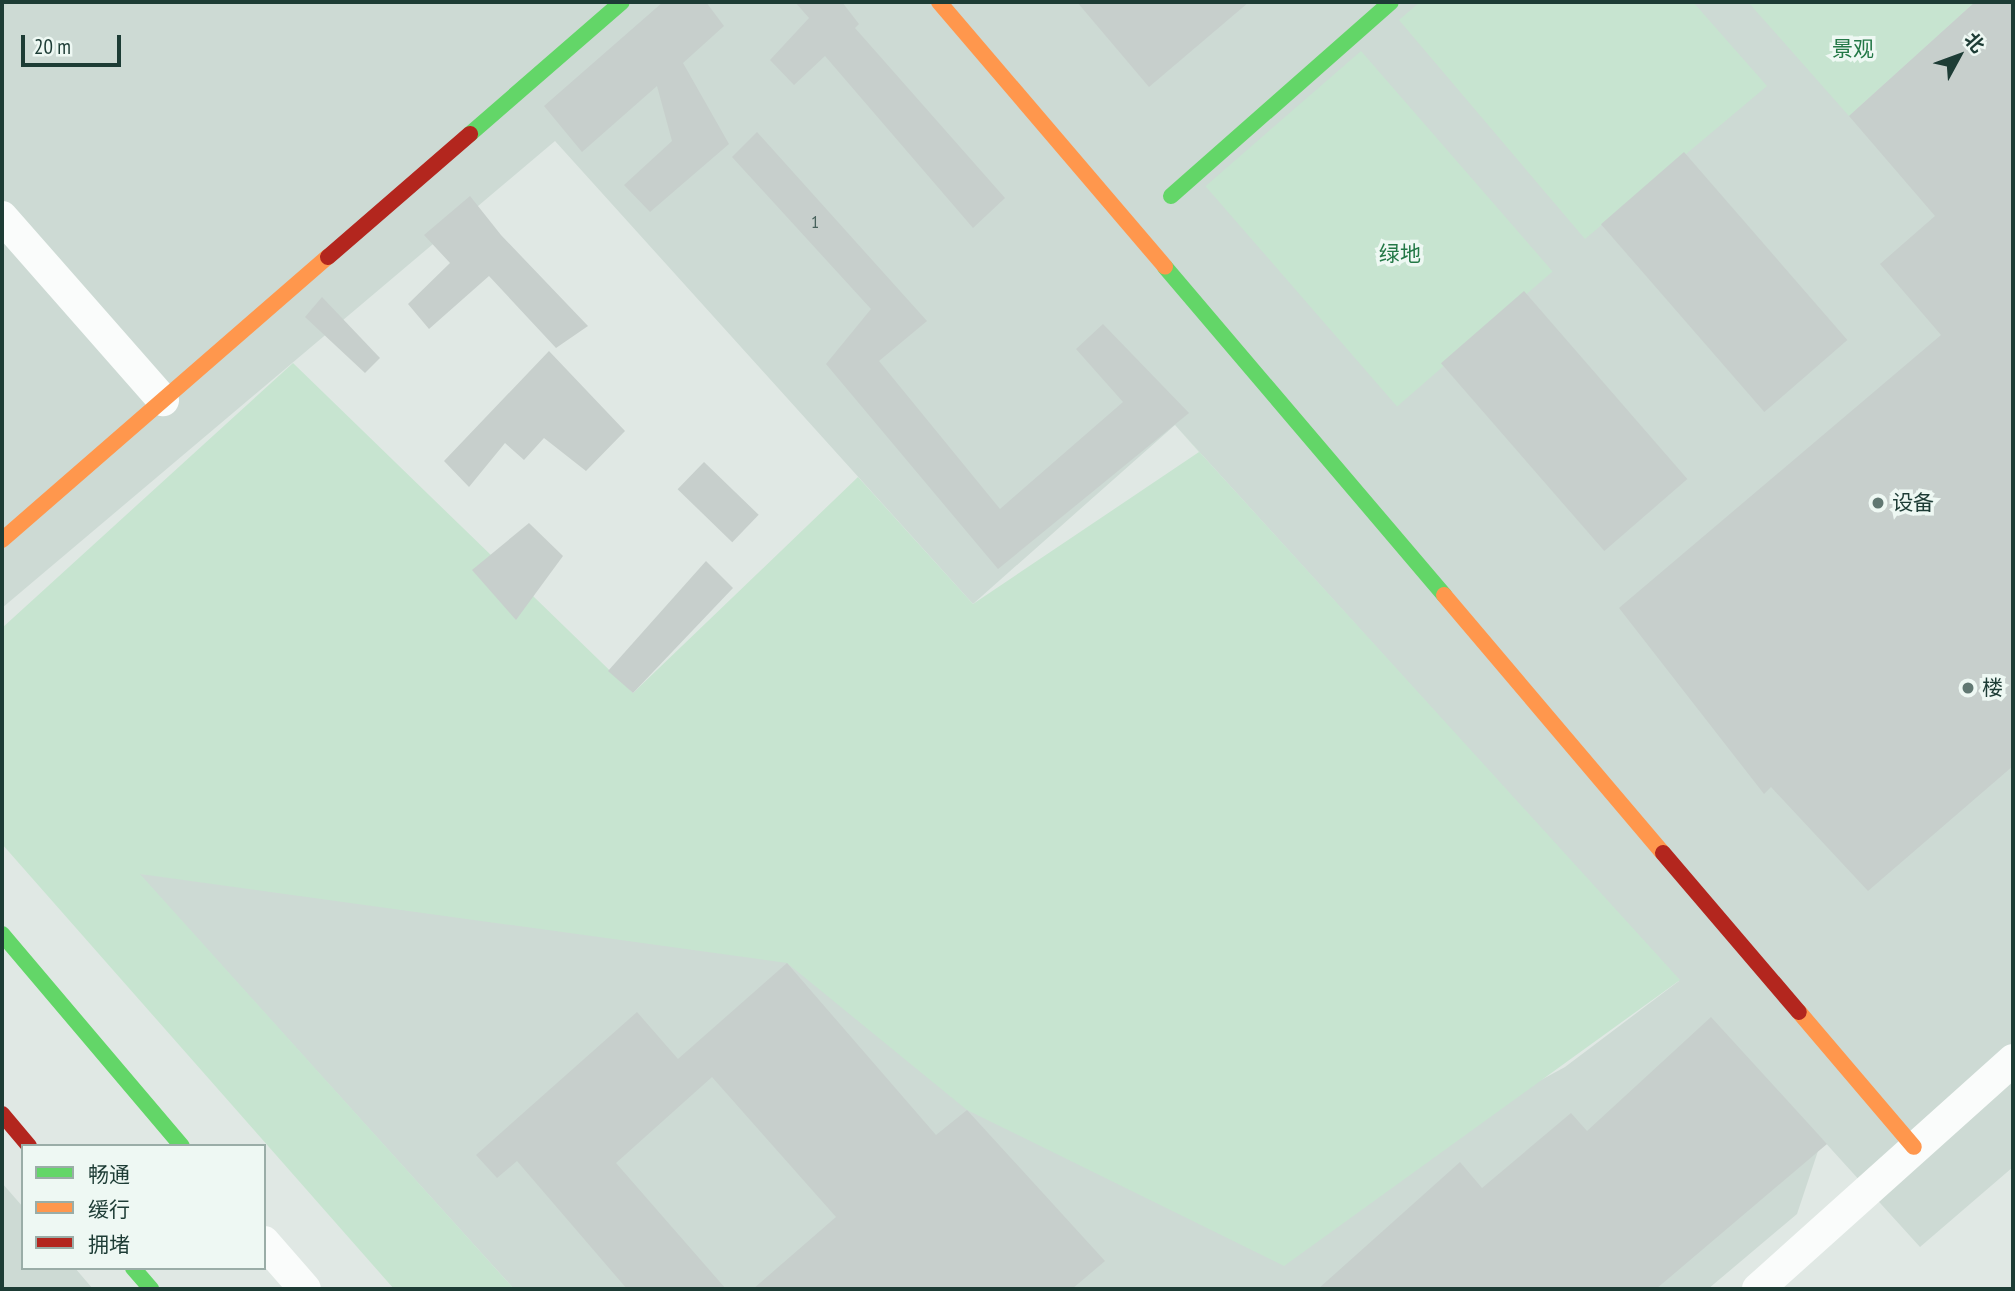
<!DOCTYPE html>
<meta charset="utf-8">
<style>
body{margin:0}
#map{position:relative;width:2015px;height:1291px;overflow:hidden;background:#e0e8e4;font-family:"PT Sans Narrow","Noto Sans SC",sans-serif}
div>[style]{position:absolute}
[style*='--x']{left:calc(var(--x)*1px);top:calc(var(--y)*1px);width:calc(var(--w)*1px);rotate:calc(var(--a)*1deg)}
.built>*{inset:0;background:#cddad4}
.green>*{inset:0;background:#c7e4d0;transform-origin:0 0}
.building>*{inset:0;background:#c7cfcc;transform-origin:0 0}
.street>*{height:32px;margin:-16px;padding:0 16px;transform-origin:16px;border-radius:16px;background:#fafcfb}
.fast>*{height:16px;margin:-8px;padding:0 8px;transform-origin:8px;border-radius:8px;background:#63d668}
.slow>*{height:16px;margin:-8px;padding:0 8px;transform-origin:8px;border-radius:8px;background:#ff974d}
.jam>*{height:16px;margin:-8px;padding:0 8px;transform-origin:8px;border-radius:8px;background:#b3261e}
.dots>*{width:19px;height:19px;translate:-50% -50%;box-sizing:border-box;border:4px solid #eef8f3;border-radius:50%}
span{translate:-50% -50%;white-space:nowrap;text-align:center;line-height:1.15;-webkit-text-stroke:7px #eef8f3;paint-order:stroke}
.number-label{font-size:18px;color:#48625c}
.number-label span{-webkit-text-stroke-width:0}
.park-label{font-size:21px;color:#237846}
.poi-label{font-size:21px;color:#1d3c35}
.left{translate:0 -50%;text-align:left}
.frame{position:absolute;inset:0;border:4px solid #1d3c35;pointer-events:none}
.legend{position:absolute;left:21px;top:1144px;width:245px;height:126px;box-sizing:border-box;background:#eef8f3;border:2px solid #9aada7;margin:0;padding:9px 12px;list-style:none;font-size:21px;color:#1d3c35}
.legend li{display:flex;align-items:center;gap:14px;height:35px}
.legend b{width:35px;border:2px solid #9aada7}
.north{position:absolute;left:1924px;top:21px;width:70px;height:70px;-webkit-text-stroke:5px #eef8f3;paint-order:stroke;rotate:49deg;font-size:19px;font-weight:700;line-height:28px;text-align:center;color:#1d3c35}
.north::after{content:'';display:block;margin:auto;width:24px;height:32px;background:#1d3c35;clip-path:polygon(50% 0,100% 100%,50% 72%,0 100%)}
.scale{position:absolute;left:21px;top:35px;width:100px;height:32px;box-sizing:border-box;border:4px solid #1d3c35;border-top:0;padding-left:9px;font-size:21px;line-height:24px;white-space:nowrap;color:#1d3c35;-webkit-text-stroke:5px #eef8f3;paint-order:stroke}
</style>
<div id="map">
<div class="built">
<i style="clip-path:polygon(2px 2px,2013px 2px,2013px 1167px,1920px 1247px,1822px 1139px,1797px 1214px,1708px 1289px,514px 1289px,139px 874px,1026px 896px,1273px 1225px,1565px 1067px,1679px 981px,1175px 425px,973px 604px,555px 141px,2px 608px)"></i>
<i style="clip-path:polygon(2px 1183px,23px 1207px,23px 1268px,75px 1268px,93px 1289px,2px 1289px)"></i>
</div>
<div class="green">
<i style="clip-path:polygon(1420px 2px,1693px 2px,1767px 86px,1585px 239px,1399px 20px)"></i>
<i style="clip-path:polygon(1748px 2px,1975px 2px,1849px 116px)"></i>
<i style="left:1361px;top:51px;width:292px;height:206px;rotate:49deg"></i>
<i style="clip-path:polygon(293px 363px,633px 693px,858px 477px,973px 604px,1199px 452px,1174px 424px,1680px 980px,1284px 1266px,967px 1110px,787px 963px,140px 874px,514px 1289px,394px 1289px,2px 844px,2px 628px)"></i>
</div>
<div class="building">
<i style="clip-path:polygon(663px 2px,706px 2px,724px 26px,683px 63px,729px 144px,650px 212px,624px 185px,672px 141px,657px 86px,582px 152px,544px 106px)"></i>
<i style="clip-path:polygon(795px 2px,842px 2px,859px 24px,855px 28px,1005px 198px,973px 228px,825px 56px,794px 85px,770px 60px,809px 18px)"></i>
<i style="clip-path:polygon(1077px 2px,1249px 2px,1149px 87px)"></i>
<i style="clip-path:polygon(1975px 2px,2013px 2px,2013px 766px,1868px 891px,1771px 787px,1764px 794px,1619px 608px,1941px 335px,1880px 264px,1935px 216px,1849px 116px)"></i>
<i style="clip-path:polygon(757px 132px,927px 321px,879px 361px,1000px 509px,1123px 402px,1076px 349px,1103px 324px,1189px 413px,998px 569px,826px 364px,871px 309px,732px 157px)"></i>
<i style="left:1684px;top:152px;width:249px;height:110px;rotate:49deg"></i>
<i style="clip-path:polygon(470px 196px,501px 235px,588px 326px,556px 348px,489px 276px,429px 329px,408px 304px,450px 263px,424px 235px)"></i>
<i style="left:1524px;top:291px;width:249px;height:110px;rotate:49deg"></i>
<i style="clip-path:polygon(322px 297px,380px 358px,365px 373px,305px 317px)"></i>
<i style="clip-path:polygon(549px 351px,625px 431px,586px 471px,544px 438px,524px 460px,505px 443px,469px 487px,444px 461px)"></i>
<i style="left:704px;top:462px;width:76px;height:38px;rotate:44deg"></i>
<i style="clip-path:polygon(529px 523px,563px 556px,516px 620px,472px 570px)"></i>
<i style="clip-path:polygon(706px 561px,733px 588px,633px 693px,608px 671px)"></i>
<i style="clip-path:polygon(787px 963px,936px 1135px,967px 1110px,1105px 1261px,1072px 1289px,753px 1289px,836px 1217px,712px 1077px,616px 1163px,726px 1289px,627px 1289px,517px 1161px,497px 1178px,476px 1155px,637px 1012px,678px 1059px)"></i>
<i style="clip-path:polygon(1711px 1017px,1827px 1144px,1656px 1289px,1318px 1289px,1460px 1162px,1482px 1188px,1571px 1113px,1587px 1131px)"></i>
</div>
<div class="street">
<i style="--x:2;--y:217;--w:244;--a:48.7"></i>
<i style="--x:264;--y:1242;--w:62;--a:48.9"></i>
<i style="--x:1758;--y:1289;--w:343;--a:-41.9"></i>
</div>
<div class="fast">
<i style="--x:470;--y:134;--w:201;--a:-41"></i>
<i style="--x:1171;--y:196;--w:293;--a:-41.4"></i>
<i style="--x:1165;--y:267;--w:431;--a:49.6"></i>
<i style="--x:2;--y:934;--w:278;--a:49.7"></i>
<i style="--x:133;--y:1268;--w:28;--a:49"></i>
</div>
<div class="slow">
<i style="--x:939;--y:2;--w:348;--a:49.5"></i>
<i style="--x:2;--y:540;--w:432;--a:-41"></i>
<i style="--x:1444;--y:595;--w:338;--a:49.7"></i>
<i style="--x:1799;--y:1012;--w:177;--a:49.6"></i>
</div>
<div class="jam">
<i style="--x:328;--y:257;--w:188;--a:-40.9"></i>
<i style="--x:1663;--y:853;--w:209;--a:49.5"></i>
<i style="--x:2;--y:1114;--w:42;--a:49.8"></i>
</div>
<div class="dots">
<i style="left:1878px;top:503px;background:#617872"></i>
<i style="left:1968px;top:688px;background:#617872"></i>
</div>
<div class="number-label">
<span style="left:815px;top:222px">1</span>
</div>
<div class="park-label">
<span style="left:1853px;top:49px">景观</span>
<span style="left:1400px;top:254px">绿地</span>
</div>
<div class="poi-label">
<span class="left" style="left:1892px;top:503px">设备</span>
<span class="left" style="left:1982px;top:688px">楼</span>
</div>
<div class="frame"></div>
<ul class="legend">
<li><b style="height:9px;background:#63d668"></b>畅通</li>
<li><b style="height:9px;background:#ff974d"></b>缓行</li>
<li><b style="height:9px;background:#b3261e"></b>拥堵</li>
</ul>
<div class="north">北</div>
<div class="scale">20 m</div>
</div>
